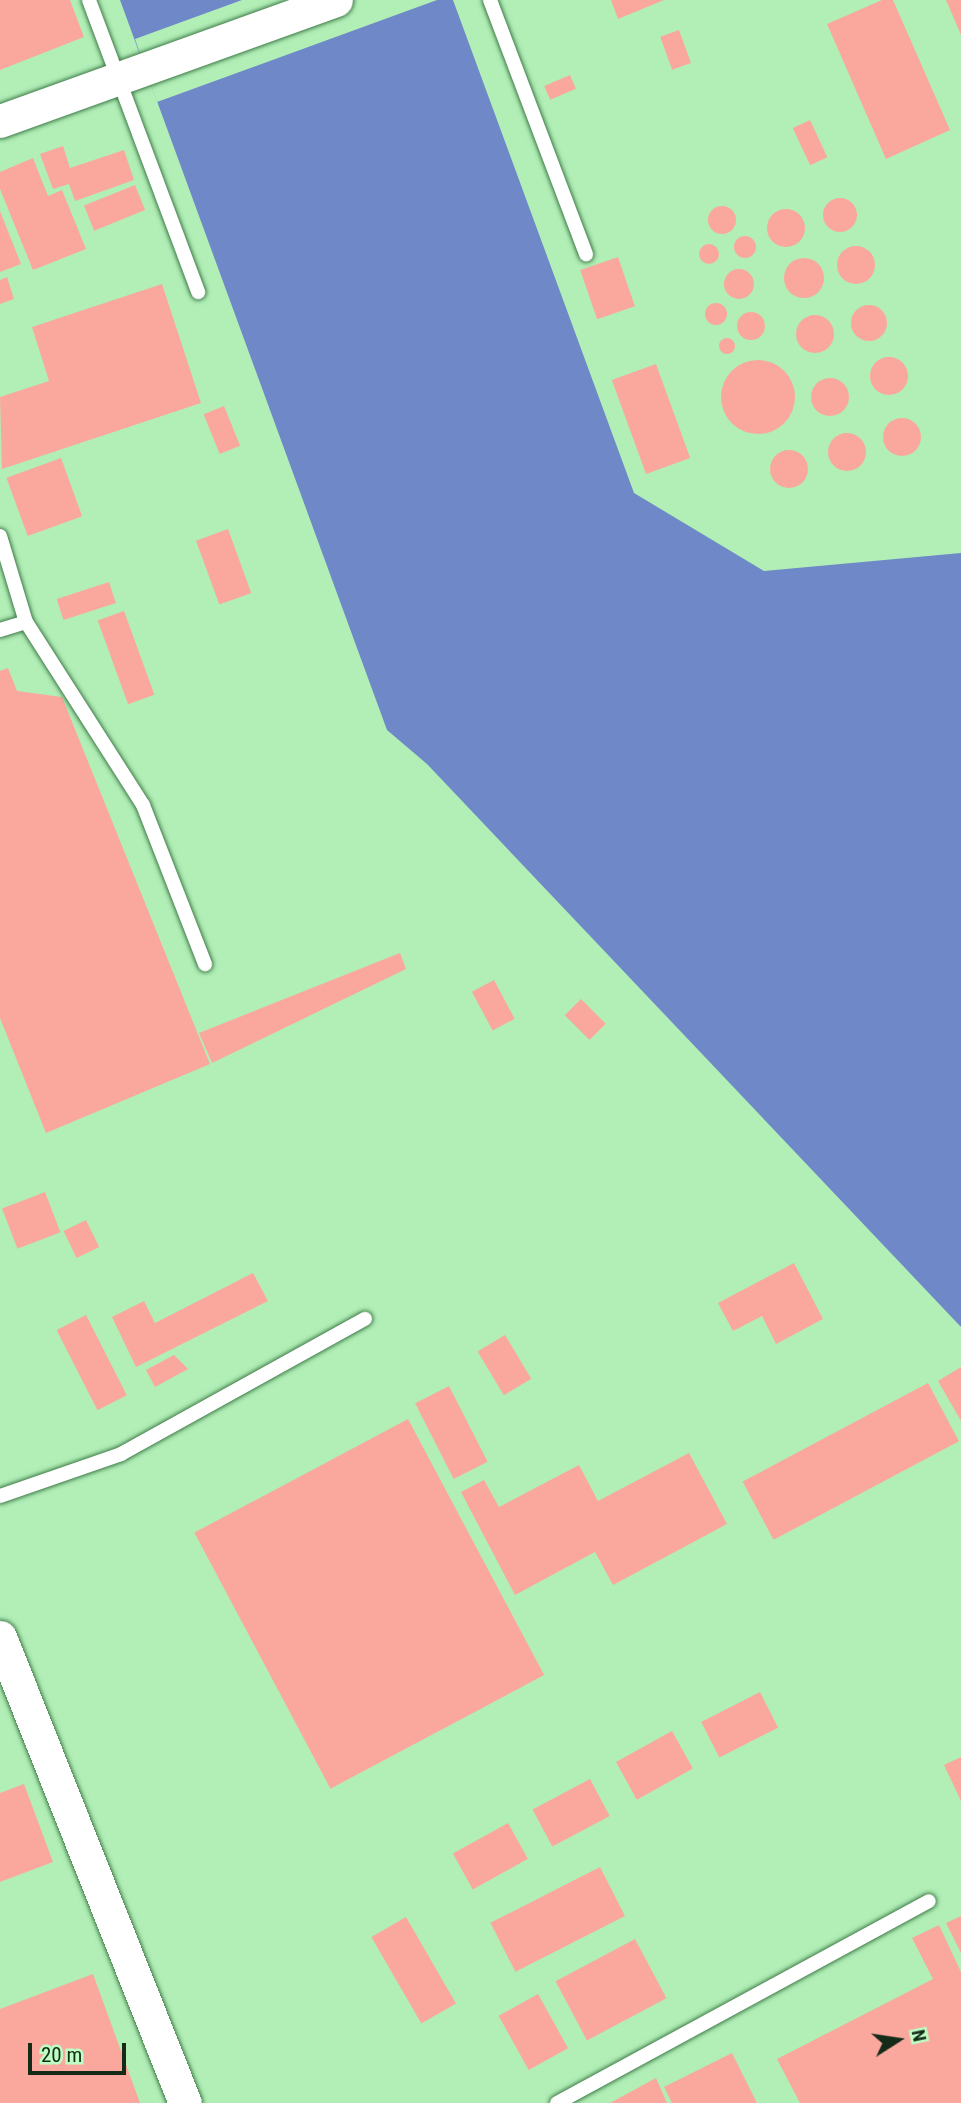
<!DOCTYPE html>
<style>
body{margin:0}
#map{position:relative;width:961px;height:2103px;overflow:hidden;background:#b1efb7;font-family:"Roboto Condensed",sans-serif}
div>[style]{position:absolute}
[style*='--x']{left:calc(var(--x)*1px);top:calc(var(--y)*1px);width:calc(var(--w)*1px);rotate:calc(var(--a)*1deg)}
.water>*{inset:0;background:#6e88c8}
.pier>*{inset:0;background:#b1efb7}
.building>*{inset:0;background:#faa89e;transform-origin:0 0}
.round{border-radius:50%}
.roads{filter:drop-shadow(0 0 2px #407b49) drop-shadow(0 0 2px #407b49)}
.service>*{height:14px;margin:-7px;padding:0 7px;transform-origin:7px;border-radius:7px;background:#fff}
.tertiary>*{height:33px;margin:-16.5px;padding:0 16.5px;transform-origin:16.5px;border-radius:16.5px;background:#fff}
span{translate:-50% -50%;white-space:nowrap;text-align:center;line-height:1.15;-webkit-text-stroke:5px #befdc4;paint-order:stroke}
.north{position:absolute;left:863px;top:2005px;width:70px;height:70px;-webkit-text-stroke:5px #befdc4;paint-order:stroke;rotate:78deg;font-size:19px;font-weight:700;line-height:28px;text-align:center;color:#142c17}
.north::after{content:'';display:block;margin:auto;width:24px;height:32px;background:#142c17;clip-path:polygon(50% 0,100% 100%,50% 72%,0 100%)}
.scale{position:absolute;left:28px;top:2043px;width:98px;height:32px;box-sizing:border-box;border:4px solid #142c17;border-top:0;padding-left:9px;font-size:21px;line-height:24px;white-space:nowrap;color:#142c17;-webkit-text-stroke:5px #befdc4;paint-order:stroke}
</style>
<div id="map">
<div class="water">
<i style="clip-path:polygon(120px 0,453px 0,634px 493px,764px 571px,961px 553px,961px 1327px,427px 764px,387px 730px)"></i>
</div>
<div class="pier">
<i style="clip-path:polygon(242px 0,437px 0,157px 102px,135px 39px)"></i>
</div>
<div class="building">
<i style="clip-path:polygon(0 0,70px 0,84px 37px,0 70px)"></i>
<i style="clip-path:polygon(611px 0,664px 0,618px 19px)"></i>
<i style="clip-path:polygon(882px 0,893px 0,950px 130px,886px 159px,827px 24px)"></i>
<i style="clip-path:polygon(946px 0,961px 0,961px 35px)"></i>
<i style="left:679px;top:30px;width:35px;height:20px;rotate:70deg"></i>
<i style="left:570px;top:75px;width:15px;height:28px;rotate:67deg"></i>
<i style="left:810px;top:120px;width:41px;height:19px;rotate:65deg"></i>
<i style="clip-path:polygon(63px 146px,70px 168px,124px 150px,134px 180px,75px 201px,69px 184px,53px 189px,40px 154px)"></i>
<i style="clip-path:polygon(33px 158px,48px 196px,62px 190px,86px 249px,33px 270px,0 189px,0 172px)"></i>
<i style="left:135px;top:185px;width:27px;height:55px;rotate:68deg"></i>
<i class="round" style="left:823px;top:198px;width:34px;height:34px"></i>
<i class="round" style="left:708px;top:206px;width:28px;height:28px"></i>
<i class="round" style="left:767px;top:209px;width:38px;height:38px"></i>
<i style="clip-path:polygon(0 211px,21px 264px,0 272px)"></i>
<i class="round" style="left:734px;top:236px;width:22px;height:22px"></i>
<i class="round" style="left:699px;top:244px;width:20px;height:20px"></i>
<i class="round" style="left:837px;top:246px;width:38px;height:38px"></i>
<i style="left:618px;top:257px;width:52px;height:40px;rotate:71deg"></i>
<i class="round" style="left:784px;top:258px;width:40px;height:40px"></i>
<i class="round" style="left:724px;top:269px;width:30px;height:30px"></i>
<i style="clip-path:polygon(7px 277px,14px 299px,0 304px,0 280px)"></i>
<i style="clip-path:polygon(162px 284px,201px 403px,2px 469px,0 397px,49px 381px,32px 327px)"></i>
<i class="round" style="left:705px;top:303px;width:22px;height:22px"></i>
<i class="round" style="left:851px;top:305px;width:36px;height:36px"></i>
<i class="round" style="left:737px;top:312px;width:28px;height:28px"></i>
<i class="round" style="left:796px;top:315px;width:38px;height:38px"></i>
<i class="round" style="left:719px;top:338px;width:16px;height:16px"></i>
<i class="round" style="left:870px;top:357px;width:38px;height:38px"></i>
<i class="round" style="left:721px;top:360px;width:74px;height:74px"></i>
<i style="left:656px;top:364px;width:100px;height:47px;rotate:70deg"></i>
<i class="round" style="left:811px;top:378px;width:38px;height:38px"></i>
<i style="left:224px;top:406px;width:43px;height:22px;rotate:68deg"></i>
<i class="round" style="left:883px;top:418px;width:38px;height:38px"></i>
<i class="round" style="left:828px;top:433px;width:38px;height:38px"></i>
<i class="round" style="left:770px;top:450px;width:38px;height:38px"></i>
<i style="left:61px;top:458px;width:62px;height:58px;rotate:70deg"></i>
<i style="left:228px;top:529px;width:68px;height:34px;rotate:70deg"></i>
<i style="left:109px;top:582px;width:22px;height:55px;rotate:72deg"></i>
<i style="left:124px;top:611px;width:89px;height:28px;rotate:70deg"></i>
<i style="clip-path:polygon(8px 668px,17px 691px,62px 697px,210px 1064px,46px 1133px,0 1018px,0 671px)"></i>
<i style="clip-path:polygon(400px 953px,406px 969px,212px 1063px,199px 1033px)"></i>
<i style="left:494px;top:980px;width:44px;height:25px;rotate:62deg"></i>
<i style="left:581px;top:999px;width:35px;height:23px;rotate:45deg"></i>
<i style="left:45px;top:1192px;width:43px;height:46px;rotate:69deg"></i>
<i style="left:86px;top:1220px;width:30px;height:25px;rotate:64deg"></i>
<i style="clip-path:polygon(794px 1263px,823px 1319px,776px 1344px,762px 1316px,733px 1331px,718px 1303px)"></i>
<i style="clip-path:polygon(253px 1273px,268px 1301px,136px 1367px,112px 1317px,144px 1301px,155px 1323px)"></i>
<i style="left:86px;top:1315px;width:90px;height:33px;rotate:63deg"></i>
<i style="left:505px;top:1335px;width:51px;height:32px;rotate:59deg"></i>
<i style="clip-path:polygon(174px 1355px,188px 1369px,155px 1387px,146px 1370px)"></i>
<i style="clip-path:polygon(961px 1367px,961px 1421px,938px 1381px)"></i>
<i style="left:928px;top:1383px;width:66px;height:210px;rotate:62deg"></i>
<i style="left:449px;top:1386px;width:85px;height:38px;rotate:63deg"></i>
<i style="left:408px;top:1419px;width:290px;height:242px;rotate:62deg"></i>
<i style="clip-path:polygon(689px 1453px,727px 1524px,613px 1585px,595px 1552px,515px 1595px,461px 1492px,484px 1480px,499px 1507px,579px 1465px,598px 1501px)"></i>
<i style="left:760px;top:1692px;width:40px;height:66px;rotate:63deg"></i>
<i style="left:672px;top:1731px;width:43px;height:64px;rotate:61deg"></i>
<i style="clip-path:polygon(961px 1757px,961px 1801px,944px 1765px)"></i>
<i style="left:590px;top:1779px;width:42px;height:65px;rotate:62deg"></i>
<i style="clip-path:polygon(24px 1784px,53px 1862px,0 1882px,0 1793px)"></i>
<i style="left:508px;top:1823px;width:41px;height:63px;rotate:61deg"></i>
<i style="left:600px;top:1867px;width:55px;height:123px;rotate:63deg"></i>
<i style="clip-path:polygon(961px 1916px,961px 1953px,946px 1923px)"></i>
<i style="left:406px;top:1917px;width:100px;height:40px;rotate:60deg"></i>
<i style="clip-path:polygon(939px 1925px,961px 1972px,961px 2103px,800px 2103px,777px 2059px,933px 1979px,912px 1938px)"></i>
<i style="left:635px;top:1939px;width:67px;height:90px;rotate:62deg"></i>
<i style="clip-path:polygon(93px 1974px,140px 2103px,0 2103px,0 2009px)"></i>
<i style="left:538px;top:1994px;width:62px;height:45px;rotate:61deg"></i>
<i style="clip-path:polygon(732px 2053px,757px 2103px,672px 2103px,664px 2087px)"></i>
<i style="clip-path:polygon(656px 2078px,667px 2103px,610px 2103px)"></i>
</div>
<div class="roads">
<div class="service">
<i style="--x:89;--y:0;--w:312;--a:69.5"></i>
<i style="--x:490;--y:0;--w:272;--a:69.3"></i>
<i style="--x:0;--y:536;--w:90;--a:73.2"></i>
<i style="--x:0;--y:630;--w:27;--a:-17"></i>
<i style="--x:26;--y:622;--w:217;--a:57.4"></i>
<i style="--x:143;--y:805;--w:171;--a:68.7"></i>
<i style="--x:0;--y:1496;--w:128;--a:-19.1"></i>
<i style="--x:121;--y:1454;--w:279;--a:-29"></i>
<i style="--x:557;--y:2103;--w:423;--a:-28.5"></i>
</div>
<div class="tertiary">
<i style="--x:0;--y:121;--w:357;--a:-19.8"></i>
<i style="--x:0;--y:1637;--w:501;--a:68.35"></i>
</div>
</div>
<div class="north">N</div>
<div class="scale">20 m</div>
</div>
